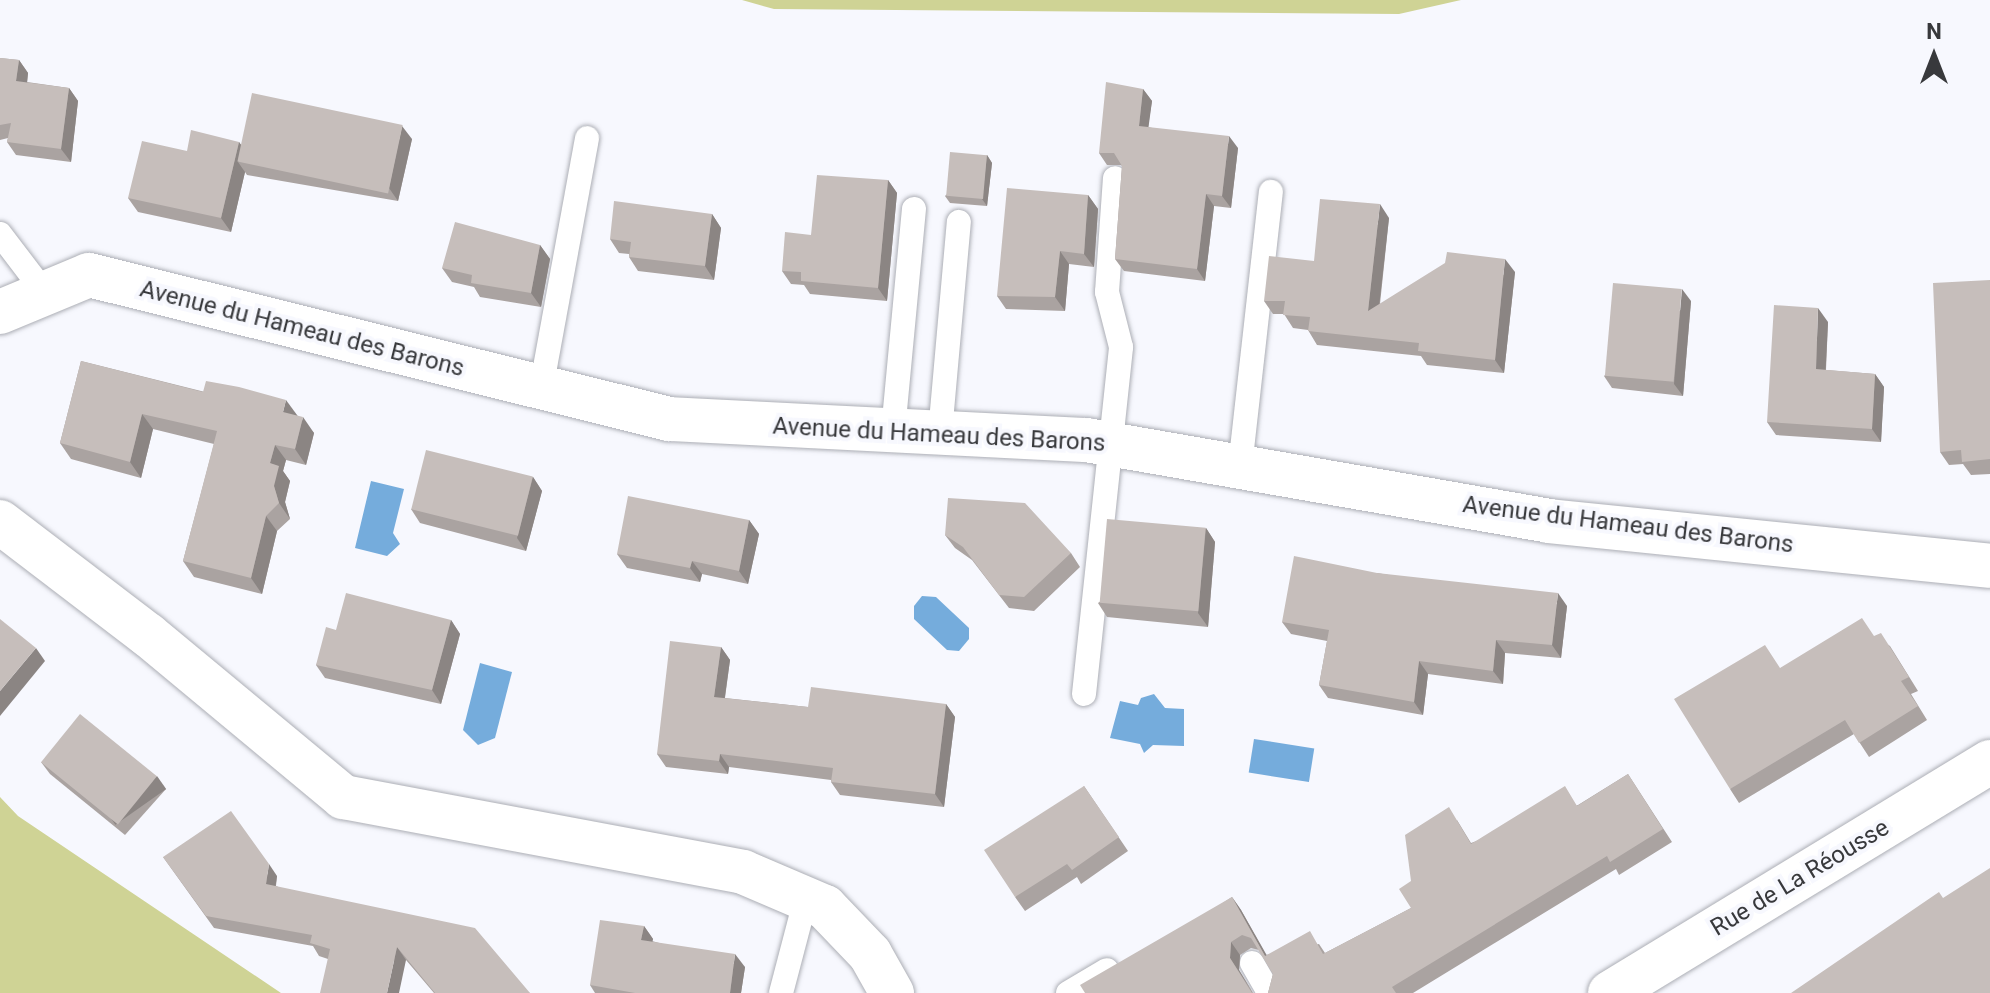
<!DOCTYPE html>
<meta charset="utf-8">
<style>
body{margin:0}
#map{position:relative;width:1990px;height:993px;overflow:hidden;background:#f7f8fe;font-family:Roboto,sans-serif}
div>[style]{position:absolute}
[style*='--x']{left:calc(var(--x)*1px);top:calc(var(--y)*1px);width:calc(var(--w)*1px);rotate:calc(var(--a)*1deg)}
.green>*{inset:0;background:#cfd395}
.water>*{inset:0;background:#75acdc;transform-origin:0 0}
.roads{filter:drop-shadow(0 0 2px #acaeb5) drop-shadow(0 0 2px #acaeb5)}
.lane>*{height:24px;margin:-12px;padding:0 12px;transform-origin:12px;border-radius:12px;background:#fff}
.street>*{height:44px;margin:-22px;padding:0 22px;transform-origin:22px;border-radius:22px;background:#fff}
.wall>*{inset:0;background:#aaa3a1}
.shaded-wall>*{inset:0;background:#8b8583;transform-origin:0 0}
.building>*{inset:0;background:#c6bebb;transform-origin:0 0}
span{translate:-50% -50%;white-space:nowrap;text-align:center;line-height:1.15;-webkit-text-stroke:8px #f7f8fe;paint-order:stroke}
.street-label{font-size:24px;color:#38393c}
.north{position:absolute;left:1894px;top:16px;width:80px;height:80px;-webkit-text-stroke:6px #f7f8fe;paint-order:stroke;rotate:0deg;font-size:22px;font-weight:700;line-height:32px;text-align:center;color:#38393c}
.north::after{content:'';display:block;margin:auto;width:28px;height:36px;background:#38393c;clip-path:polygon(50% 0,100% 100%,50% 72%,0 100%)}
</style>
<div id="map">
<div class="green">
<i style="clip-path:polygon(742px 0,1461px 0,1399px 14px,774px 9px)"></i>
<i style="clip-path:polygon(0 797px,18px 816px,281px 993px,0 993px)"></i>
</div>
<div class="water">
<i style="clip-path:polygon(371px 481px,404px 489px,393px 533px,400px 544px,387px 556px,355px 548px)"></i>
<i style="clip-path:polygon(922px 596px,936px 597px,969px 628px,969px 639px,959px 651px,947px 650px,914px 619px,914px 606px)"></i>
<i style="clip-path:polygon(480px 663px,512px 672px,495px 738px,478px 745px,463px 730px)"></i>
<i style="clip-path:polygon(1154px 694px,1165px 708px,1184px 709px,1184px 746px,1153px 745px,1144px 753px,1140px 744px,1110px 738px,1120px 701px,1138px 705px,1141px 698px)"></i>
<i style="left:1254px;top:739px;width:61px;height:34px;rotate:9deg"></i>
</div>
<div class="roads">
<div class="lane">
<i style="--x:0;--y:234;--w:74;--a:52.7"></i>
<i style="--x:541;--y:389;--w:255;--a:-79.6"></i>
<i style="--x:893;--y:431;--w:223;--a:-84.6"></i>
<i style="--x:940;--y:433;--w:212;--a:-84.9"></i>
<i style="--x:1240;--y:467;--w:277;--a:-83.6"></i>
<i style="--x:1084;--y:694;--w:349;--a:-83.9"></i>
<i style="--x:1121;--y:347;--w:57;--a:-104.3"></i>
<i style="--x:1107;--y:292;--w:114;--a:-86"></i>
<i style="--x:1252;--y:963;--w:34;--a:60"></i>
<i style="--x:781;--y:993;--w:98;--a:-75.3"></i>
<i style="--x:1068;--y:993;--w:45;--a:-30.5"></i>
</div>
<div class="street">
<i style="--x:0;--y:312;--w:96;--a:-22.6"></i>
<i style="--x:89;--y:275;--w:598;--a:13.94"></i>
<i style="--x:669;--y:419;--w:418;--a:2.9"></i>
<i style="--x:1086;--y:440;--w:470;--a:9.9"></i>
<i style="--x:1549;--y:521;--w:443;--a:5.8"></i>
<i style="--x:0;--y:522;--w:186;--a:37.4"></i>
<i style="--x:148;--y:635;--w:254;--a:39.7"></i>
<i style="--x:343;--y:797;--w:407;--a:10.6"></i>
<i style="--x:743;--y:872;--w:89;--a:23.1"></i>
<i style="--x:825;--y:907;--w:65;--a:46.2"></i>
<i style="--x:870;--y:954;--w:45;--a:60.6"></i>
<i style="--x:1610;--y:993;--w:445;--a:-31.3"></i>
</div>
</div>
<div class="wall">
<i style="clip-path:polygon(0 58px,19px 60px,28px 73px,27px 82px,69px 88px,78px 101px,71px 162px,16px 155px,7px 142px,8px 138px,0 140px)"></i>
<i style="clip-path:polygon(1143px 89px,1152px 101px,1148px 127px,1238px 148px,1231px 208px,1214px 206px,1205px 281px,1124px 271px,1115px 259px,1122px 166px,1121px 165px,1107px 165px,1099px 153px)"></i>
<i style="clip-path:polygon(412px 139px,398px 201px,247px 175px,245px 172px,231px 232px,138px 212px,128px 198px,187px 151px,239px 142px,241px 145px)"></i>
<i style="clip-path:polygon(987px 155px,992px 163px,987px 206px,950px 203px,945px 196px)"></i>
<i style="clip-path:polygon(888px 180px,897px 193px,887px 301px,810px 294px,804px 285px,791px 284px,782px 271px,811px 235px)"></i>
<i style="clip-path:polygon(1088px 195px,1098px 209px,1094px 267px,1069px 264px,1065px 311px,1006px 309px,997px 296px)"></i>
<i style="clip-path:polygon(712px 214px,721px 228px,714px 280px,638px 271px,629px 257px,629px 254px,619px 253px,610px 239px)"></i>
<i style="clip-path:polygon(1389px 218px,1380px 304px,1515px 272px,1504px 373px,1427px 365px,1421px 356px,1317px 345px,1308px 330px,1293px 328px,1284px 314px,1273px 314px,1264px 301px,1314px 261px)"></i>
<i style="clip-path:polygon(540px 245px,550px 259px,541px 307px,480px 297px,474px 287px,452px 282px,442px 268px)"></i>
<i style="clip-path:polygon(1990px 280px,1990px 474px,1971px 475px,1963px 464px,1949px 465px,1940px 452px)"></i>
<i style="clip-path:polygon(1691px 301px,1683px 396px,1612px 388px,1604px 376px)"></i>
<i style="clip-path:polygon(1828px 322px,1826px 370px,1875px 374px,1884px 387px,1881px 442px,1776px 435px,1767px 422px)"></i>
<i style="clip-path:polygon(81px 361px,297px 415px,314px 433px,306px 465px,286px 460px,283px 471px,290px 481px,285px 502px,290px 519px,277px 531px,262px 594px,194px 577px,183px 561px,214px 444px,153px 429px,141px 478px,71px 459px,60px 443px)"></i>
<i style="clip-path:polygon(533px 477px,542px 491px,526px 551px,420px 523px,411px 509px)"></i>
<i style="clip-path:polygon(749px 520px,759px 534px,748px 584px,702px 574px,700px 582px,627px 568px,617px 554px)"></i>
<i style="clip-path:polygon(1206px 528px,1215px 542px,1208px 627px,1107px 617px,1098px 603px)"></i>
<i style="clip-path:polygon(945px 535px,1071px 553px,1080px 567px,1034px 611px,1009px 608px,972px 560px,955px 548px)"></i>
<i style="clip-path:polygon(1377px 573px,1567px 606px,1561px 658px,1505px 653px,1503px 684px,1428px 674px,1423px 715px,1328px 698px,1319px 685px,1327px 641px,1291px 634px,1282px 622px)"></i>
<i style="clip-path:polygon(451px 620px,460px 634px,441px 704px,325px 678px,316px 665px,336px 630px)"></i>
<i style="clip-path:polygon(1874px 636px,1890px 646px,1918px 691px,1911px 694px,1927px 720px,1869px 757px,1854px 734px,1739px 803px,1730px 789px,1781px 668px)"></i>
<i style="clip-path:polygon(721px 647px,730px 660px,725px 698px,808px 707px,946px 704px,955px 717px,944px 807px,840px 795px,831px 782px,831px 780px,729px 767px,728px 774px,666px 767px,657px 754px)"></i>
<i style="clip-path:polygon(41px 762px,166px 789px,125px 835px,50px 774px)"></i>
<i style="clip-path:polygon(evenodd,1628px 774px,1672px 842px,1619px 875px,1616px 869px,1413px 993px,1085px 993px,1232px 897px,1241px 910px,1266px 955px,1319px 944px,1325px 953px,1411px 908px,1411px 881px,1457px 820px,1471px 843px,1578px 805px,1628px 774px,1251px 948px,1259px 950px,1273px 974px,1268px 993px,1253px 993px,1239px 970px,1240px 955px,1251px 948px)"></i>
<i style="clip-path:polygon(1084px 786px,1128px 851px,1081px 884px,1077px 877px,1025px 911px,1015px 897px)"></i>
<i style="clip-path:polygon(163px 857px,277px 876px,276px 886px,530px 993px,434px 993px,406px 960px,328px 959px,319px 956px,313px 946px,214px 928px)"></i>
<i style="clip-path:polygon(644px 926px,653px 939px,652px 941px,745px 967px,741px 993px,595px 993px,590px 985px)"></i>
</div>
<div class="shaded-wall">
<i style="clip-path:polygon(19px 60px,28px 73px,26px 94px,16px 81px)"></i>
<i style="clip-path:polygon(69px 88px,78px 101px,71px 162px,61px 149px)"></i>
<i style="clip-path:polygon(1143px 89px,1152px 101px,1147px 138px,1139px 126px)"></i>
<i style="clip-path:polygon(402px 126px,412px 139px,398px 201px,389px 188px)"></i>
<i style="clip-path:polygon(1229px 136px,1238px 148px,1231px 208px,1222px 196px)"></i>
<i style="clip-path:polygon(239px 142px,249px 156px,238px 162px,245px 172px,231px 232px,221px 218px)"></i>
<i style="clip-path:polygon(987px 155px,992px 163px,987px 206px,982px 199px)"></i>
<i style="clip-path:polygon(888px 180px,897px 193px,887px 301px,878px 288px)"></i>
<i style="clip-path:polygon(1206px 194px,1214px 206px,1205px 281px,1197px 269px)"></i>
<i style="clip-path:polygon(1088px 195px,1098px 209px,1094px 267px,1084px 254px)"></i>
<i style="clip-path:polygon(1380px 204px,1389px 218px,1377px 325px,1368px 311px)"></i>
<i style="clip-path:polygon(712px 214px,721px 228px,714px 280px,705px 266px)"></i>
<i style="clip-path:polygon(540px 245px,550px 259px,541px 307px,531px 293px)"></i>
<i style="clip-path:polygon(1060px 251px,1069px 264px,1065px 311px,1055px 297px)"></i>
<i style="clip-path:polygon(1505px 259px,1515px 272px,1504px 373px,1495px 360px)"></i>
<i style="clip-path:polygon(1682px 289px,1691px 301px,1683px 396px,1674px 384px)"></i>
<i style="clip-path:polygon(1818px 308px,1828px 322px,1825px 382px,1816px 369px)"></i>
<i style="clip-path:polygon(1875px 374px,1884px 387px,1881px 442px,1872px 429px)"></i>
<i style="clip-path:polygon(286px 400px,297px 415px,294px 428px,283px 412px)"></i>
<i style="clip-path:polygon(142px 414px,153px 429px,141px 478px,130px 462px)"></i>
<i style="clip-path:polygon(303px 417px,314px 433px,306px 465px,295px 449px)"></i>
<i style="clip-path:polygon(275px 445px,286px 460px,283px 471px,290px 481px,285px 502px,290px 519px,279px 503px,274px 486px,270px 463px)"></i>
<i style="clip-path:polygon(533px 477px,542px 491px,526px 551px,517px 538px)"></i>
<i style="clip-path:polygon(266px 516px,277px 531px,262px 594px,251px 578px)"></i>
<i style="clip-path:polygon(749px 520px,759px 534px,748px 584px,739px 571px)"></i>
<i style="clip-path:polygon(1206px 528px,1215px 542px,1208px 627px,1198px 613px)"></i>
<i style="clip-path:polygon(692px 561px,702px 574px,700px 582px,690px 568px)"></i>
<i style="clip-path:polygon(1558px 593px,1567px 606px,1561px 658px,1552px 645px)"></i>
<i style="clip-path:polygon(451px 620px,460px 634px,441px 704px,432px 690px)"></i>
<i style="clip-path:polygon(1496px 640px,1505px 653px,1503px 684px,1493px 671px)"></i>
<i style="clip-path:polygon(721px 647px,730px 660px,723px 710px,714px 697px)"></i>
<i style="clip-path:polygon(36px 648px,45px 661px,0 716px,0 691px)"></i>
<i style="clip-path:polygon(1419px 661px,1428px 674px,1423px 715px,1414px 702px)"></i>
<i style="clip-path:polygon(946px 704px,955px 717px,944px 807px,935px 794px)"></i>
<i style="clip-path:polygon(720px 754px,729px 767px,728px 774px,719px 761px)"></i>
<i style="left:157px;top:776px;width:16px;height:62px;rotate:55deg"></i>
<i style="clip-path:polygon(269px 864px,277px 876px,274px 897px,266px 884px)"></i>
<i style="clip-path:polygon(1232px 897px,1241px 910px,1274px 968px,1265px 956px)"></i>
<i style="clip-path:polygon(644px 926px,653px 939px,650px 953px,641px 940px)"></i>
<i style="clip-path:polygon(1231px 942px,1240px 955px,1239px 970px,1253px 993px,1230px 958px)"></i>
<i style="clip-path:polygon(397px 947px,406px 960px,399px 993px,387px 993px)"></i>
<i style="clip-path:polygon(735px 954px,745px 967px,741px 993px,730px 993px)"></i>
</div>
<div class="building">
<i style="clip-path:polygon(0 58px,19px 60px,16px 81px,69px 88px,61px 149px,7px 142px,11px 123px,0 125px)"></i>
<i style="clip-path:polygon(1106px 82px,1143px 89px,1139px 126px,1229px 136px,1222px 196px,1206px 194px,1197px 269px,1115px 259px,1122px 166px,1114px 153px,1099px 153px)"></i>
<i style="left:252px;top:93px;width:154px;height:70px;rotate:12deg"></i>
<i style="clip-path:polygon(191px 130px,239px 142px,221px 218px,128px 198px,142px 141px,187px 151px)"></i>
<i style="left:950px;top:152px;width:37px;height:44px;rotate:5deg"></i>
<i style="clip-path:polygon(817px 175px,888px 180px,878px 288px,801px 281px,801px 272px,782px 271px,785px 232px,811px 235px)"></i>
<i style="clip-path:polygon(1007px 188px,1088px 195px,1084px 254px,1060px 251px,1055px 297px,997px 296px)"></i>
<i style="clip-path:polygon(1320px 199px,1380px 204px,1368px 311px,1445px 263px,1447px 252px,1505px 259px,1495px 360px,1418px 351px,1419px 343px,1308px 331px,1310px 317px,1283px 315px,1285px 301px,1264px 301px,1269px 256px,1314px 261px)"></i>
<i style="clip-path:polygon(614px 201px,712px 214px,705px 266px,629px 257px,631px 242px,610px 239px)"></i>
<i style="clip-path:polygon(455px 222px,540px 245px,531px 293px,471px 283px,472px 275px,442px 268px)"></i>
<i style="clip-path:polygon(1990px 280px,1990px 459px,1962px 462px,1961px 450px,1940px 452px,1933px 283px)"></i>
<i style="left:1613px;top:283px;width:69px;height:93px;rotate:5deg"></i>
<i style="clip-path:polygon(1774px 305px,1818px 308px,1816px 369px,1875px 374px,1872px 429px,1767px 422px)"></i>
<i style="clip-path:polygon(81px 361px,203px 392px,206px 381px,239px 387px,286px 400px,283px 412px,303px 417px,295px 449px,275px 445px,270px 463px,279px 466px,274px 486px,279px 503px,266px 516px,251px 578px,183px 561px,217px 431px,142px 414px,130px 462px,60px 443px)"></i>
<i style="left:426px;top:450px;width:110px;height:61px;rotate:14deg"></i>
<i style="clip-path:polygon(628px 496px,749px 520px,739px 571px,692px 561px,690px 568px,617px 554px)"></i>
<i style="clip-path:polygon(948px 498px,1025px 503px,1071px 553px,1024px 597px,999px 595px,963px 547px,945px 535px)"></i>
<i style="left:1107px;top:519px;width:99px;height:84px;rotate:5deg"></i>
<i style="clip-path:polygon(1294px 556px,1377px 573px,1558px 593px,1552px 645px,1496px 640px,1493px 671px,1419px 661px,1414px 702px,1319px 685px,1329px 630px,1282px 622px)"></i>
<i style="clip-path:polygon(346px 593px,451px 620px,432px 690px,316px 665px,326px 627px,336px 630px)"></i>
<i style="clip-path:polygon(1862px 618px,1874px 636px,1881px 633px,1909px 677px,1901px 681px,1918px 706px,1859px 743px,1845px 720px,1730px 789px,1674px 699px,1765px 645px,1780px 668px)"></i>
<i style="clip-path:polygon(0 619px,36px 648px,0 691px)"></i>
<i style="clip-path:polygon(670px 641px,721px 647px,714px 697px,808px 707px,811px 687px,946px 704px,935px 794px,831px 782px,833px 768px,720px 754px,719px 761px,657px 754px)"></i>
<i style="left:80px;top:714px;width:99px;height:62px;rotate:39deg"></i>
<i style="clip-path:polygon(evenodd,1628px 774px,1663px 829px,1610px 862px,1607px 856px,1392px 987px,1396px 993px,1085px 993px,1080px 985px,1232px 897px,1265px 956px,1310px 931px,1323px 954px,1411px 908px,1399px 889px,1411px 881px,1405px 835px,1449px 807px,1471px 844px,1565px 786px,1577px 806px,1628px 774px,1242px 935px,1251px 938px,1273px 974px,1268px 993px,1252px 993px,1230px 958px,1231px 942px,1242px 935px)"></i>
<i style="clip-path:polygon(1084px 786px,1119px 837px,1072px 870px,1067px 864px,1015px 897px,984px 850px)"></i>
<i style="clip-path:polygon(231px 811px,269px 864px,266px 884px,475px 928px,530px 993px,435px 993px,397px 947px,387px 993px,320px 993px,330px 949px,310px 943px,312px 935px,206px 916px,163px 857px)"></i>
<i style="clip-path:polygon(1990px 868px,1990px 993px,1791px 993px,1939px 892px,1943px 898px)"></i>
<i style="clip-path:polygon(600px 920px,644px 926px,641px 940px,735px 954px,730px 993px,635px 993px,590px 985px)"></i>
</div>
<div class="street-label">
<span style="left:302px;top:329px;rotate:14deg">Avenue du Hameau des Barons</span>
<span style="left:939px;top:435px;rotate:3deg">Avenue du Hameau des Barons</span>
<span style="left:1628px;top:525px;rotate:7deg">Avenue du Hameau des Barons</span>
<span style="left:1800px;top:878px;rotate:-31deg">Rue de La Réousse</span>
</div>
<div class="north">N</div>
</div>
